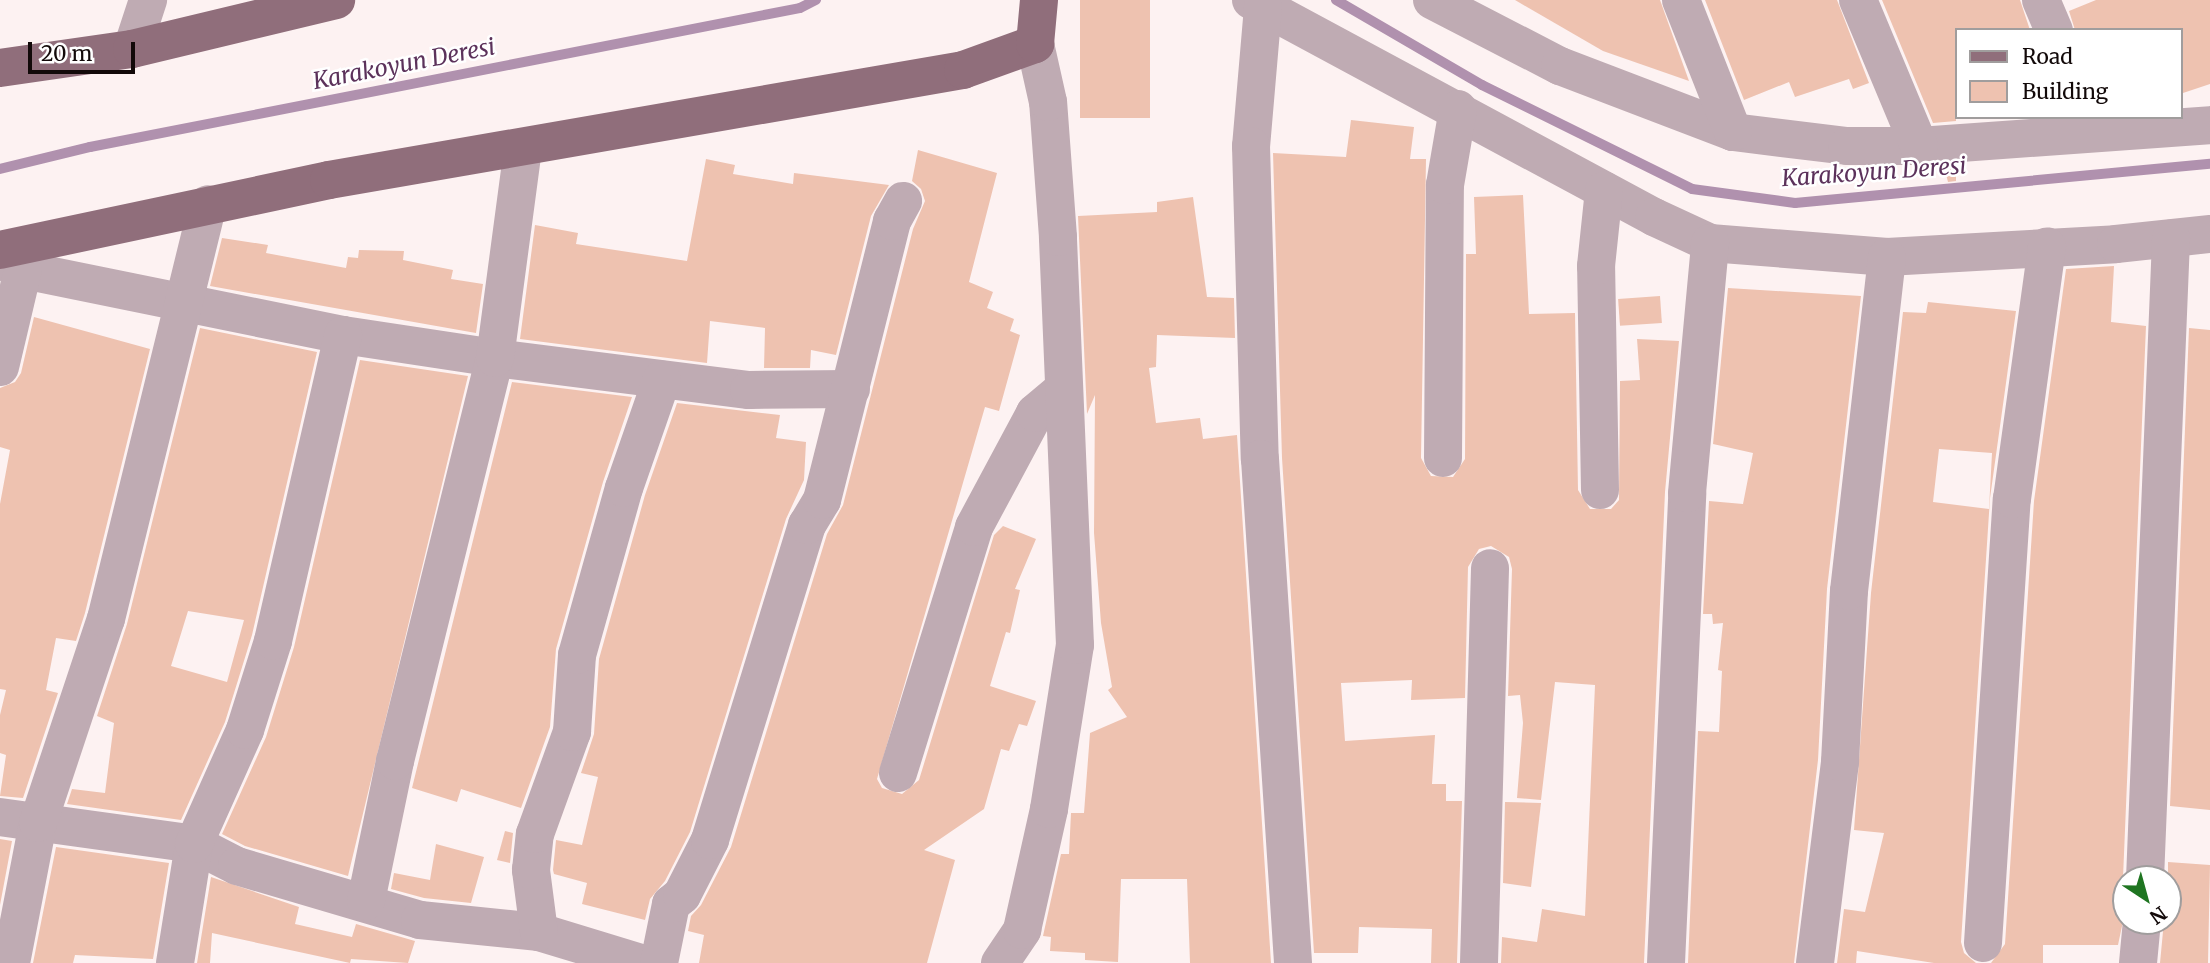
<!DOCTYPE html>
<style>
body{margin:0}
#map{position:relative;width:2210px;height:963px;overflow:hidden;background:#fdf2f2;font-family:Merriweather,serif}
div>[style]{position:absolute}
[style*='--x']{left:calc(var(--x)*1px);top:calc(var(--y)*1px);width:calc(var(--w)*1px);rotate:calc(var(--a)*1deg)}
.stream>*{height:10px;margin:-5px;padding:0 5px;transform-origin:5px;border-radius:5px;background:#b091ae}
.building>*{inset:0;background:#eec2b0;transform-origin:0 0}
.minor>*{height:38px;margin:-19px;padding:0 19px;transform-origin:19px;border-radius:19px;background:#bfabb3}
.major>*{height:38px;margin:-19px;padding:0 19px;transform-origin:19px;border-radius:19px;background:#906e7b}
span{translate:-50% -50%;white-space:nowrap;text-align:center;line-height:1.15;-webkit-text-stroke:5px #fff;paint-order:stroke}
.water-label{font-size:23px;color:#5c325b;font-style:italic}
.legend{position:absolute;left:1955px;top:28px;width:228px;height:91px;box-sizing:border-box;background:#fff;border:2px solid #a09d9d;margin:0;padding:9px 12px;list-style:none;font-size:21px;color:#120909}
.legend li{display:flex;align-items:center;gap:14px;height:35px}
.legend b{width:35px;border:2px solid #a09d9d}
.north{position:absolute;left:2112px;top:865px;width:70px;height:70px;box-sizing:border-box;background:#fff;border:2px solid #a09d9d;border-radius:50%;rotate:144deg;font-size:19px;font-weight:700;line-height:28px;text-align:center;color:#120909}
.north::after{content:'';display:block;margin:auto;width:24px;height:32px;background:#1f7521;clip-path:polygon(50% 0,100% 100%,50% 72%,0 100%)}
.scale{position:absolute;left:28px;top:42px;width:107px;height:32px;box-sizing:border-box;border:4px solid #120909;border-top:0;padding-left:9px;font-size:21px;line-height:24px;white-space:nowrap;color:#120909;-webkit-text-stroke:5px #fff;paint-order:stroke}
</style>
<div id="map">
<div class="stream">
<i style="--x:1336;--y:0;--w:169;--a:30.2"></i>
<i style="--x:1482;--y:85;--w:234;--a:26.3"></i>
<i style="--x:1692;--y:189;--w:104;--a:7.7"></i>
<i style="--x:1795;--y:203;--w:417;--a:-5.4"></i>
<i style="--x:0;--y:169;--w:93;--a:-13.7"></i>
<i style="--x:90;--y:147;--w:723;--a:-11.08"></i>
<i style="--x:800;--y:8;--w:18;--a:-27"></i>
</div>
<div class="building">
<i style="left:1080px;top:0;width:70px;height:118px"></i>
<i style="clip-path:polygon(1515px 0,1660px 0,1689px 81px,1603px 51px)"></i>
<i style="clip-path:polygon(1705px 0,1837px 0,1869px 83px,1853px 89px,1849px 79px,1795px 97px,1789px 82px,1744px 100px)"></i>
<i style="clip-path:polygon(1882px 0,2020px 0,2030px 30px,1956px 30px,1956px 121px,1933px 123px)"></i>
<i style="clip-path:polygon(2096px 0,2210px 0,2210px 84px,2180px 94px,2180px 30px,2075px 30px,2069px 11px)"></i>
<i style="clip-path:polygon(1351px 120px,1414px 127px,1410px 159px,1426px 159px,1421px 458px,1431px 476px,1453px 477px,1465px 459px,1466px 254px,1476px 254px,1474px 197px,1523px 195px,1529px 314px,1575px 313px,1578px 490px,1590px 509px,1611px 509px,1619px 500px,1620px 381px,1640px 380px,1637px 339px,1679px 341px,1665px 492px,1644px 963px,1501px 963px,1502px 937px,1537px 942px,1542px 909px,1585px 916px,1595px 685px,1555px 682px,1541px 800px,1517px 798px,1523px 723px,1520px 695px,1508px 696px,1512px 569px,1509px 557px,1491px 546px,1479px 549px,1468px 567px,1465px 698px,1411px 700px,1412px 680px,1341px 683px,1345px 741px,1435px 735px,1432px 784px,1446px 784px,1446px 801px,1462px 801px,1457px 963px,1431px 963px,1432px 929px,1359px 927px,1358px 953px,1314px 953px,1282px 458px,1273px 153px,1346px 157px)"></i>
<i style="clip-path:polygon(918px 150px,997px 173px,969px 282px,993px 292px,987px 308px,1014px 319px,1010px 331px,1020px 335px,999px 411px,985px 407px,877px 779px,882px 788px,902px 794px,919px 780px,994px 535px,1003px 526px,1036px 539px,1015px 589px,1020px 590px,1010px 633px,1006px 632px,990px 686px,1036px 701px,1027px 726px,1019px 724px,1009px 751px,1001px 749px,984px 809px,924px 850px,955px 860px,927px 963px,699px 963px,704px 935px,688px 931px,691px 916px,701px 905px,731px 847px,827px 534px,843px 505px,913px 229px,925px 201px,921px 189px,912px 181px)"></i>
<i style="clip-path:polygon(706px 159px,735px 165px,733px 174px,793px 184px,794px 173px,889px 185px,871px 216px,836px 355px,811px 350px,810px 368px,764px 368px,765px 328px,710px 321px,707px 363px,520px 339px,535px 225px,578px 233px,576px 244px,687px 261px)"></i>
<i style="clip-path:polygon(1956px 165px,1956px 181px,1948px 182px,1944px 166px)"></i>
<i style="clip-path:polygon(1193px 197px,1207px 297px,1234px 298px,1235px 338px,1157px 335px,1156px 367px,1149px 368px,1156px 423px,1200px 418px,1203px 439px,1237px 435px,1271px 963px,1190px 963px,1187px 879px,1121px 879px,1118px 962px,1085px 960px,1085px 953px,1050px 951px,1051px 937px,1043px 936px,1061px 854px,1069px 854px,1071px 813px,1084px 813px,1090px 733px,1127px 717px,1108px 690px,1112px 687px,1101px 623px,1094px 533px,1095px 395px,1087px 414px,1078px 216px,1157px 212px,1157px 202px)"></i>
<i style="clip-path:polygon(222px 238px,268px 245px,266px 253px,346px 268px,348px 257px,358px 258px,359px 250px,404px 251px,403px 260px,453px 270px,451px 279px,483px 284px,476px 333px,210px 286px)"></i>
<i style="clip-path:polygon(2114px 266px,2111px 322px,2146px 326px,2123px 878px,2126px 907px,2118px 945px,2043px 945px,2043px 963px,1991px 963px,2005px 944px,2034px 501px,2066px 269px)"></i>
<i style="clip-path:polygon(1728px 288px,1861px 296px,1827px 589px,1818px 760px,1794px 963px,1688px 963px,1698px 731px,1719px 732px,1722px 671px,1718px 670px,1723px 623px,1713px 624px,1712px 614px,1703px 614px,1709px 501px,1743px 504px,1753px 453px,1713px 444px)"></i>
<i style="left:1660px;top:296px;width:27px;height:42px;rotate:86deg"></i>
<i style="clip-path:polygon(evenodd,1928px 302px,2016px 311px,1990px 498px,1961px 942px,1964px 953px,1976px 963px,1934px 963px,1857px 951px,1856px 963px,1837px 963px,1844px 909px,1865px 912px,1884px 833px,1854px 830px,1871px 593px,1903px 312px,1926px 313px,1928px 302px,1939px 449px,1992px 453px,1989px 509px,1933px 502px,1939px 449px)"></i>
<i style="clip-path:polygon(34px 317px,150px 349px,85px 613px,76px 641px,56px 638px,46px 690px,58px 693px,23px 798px,0 796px,6px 755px,0 753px,0 715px,6px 690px,0 689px,0 504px,10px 450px,0 447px,0 388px,15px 382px,21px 373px)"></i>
<i style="clip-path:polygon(evenodd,200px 328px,317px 352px,252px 635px,225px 722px,181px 820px,67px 804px,72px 789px,105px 793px,114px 723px,97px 716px,127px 624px,200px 328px,188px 611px,244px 620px,227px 682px,171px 666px,188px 611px)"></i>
<i style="clip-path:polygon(2189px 328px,2210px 330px,2210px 810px,2170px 806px)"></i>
<i style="clip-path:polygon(360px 360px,468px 376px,348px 876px,245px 846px,222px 834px,266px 737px,294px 647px)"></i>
<i style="clip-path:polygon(512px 382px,632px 397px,603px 482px,556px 649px,550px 727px,521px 808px,461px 789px,457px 802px,412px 788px)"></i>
<i style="clip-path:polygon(677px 403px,780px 415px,776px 438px,806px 442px,804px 480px,786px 519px,690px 832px,665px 881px,650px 899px,645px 920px,582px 904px,587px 883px,554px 874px,553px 870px,556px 840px,582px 845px,598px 777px,581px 773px,594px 734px,599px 659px,645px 495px)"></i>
<i style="clip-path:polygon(1505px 802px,1541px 803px,1531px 887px,1503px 883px)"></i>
<i style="clip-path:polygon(505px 831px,513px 833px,510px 863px,497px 860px)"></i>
<i style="clip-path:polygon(0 839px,12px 841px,0 905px)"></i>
<i style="clip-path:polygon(436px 844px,484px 857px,471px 903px,424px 898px,391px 889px,394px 873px,430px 880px)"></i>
<i style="clip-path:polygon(56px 847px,169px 863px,153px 959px,75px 955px,73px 963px,33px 963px)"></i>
<i style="clip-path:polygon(2168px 862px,2210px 865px,2208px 963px,2160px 963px,2164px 921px,2168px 921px)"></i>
<i style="clip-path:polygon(211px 877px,299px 907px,295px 924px,352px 937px,356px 924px,415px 941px,408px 963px,351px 959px,350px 963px,212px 933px,210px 963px,197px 963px)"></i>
</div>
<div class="minor">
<i style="--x:1251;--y:0;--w:458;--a:28.3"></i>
<i style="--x:1654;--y:217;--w:62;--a:24.9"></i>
<i style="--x:1710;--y:243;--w:178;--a:4.5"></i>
<i style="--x:1887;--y:257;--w:229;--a:-3.2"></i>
<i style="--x:2116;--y:244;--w:95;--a:-6.1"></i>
<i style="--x:1432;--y:0;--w:144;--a:27.3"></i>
<i style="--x:1560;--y:66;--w:185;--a:20.9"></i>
<i style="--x:1733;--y:132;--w:115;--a:7"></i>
<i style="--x:1847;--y:146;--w:72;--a:0"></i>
<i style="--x:1919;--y:146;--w:292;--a:-4.1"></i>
<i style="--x:1681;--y:0;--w:142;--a:68.5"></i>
<i style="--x:1858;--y:0;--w:158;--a:67.3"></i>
<i style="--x:2041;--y:0;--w:33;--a:67"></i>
<i style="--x:1263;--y:7;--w:140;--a:94.9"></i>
<i style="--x:1251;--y:146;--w:313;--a:88.4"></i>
<i style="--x:1260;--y:459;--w:505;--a:86.25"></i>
<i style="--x:132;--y:49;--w:52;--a:-71.9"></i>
<i style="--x:0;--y:260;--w:25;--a:23"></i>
<i style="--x:23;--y:270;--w:327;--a:11.5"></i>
<i style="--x:343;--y:335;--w:154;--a:8.6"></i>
<i style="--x:495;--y:358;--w:256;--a:7.2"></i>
<i style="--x:749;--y:390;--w:102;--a:-0.6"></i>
<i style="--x:0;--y:367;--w:100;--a:-76.7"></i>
<i style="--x:1443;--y:458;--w:273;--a:-89.6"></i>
<i style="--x:1445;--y:185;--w:77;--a:-80.3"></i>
<i style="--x:1600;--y:490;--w:224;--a:-91"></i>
<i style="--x:1596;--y:266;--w:76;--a:-84"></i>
<i style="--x:898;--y:773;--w:257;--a:-72.8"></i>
<i style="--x:974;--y:527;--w:129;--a:-61.8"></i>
<i style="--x:1035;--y:413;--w:35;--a:-40"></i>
<i style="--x:0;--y:817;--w:196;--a:7.9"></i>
<i style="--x:194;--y:844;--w:48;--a:27.1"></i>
<i style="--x:237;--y:866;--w:191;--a:16.4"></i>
<i style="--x:420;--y:920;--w:120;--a:5.8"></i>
<i style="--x:539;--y:932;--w:107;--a:16.9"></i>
<i style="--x:2145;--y:879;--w:641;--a:-87.67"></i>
<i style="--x:366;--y:901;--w:143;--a:-78.3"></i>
<i style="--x:395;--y:761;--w:415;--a:-76.1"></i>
<i style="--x:495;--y:358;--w:212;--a:-82.4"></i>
<i style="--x:539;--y:932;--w:63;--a:-97.4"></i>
<i style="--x:531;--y:870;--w:36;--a:-84"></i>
<i style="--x:535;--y:834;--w:109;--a:-70.1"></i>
<i style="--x:572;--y:732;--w:77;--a:-86.3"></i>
<i style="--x:577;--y:655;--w:173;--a:-74.3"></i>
<i style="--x:624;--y:488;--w:115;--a:-70.8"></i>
<i style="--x:1983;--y:943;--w:445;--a:-86.3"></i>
<i style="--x:2012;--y:499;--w:255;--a:-82.1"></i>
<i style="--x:11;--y:963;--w:143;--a:-79.1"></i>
<i style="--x:38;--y:823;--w:215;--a:-71.6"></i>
<i style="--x:106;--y:619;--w:427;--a:-76.2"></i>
<i style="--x:175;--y:963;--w:121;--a:-80.9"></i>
<i style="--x:194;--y:844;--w:125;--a:-65.9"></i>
<i style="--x:245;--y:730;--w:93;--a:-72.5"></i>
<i style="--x:273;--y:641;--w:314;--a:-77.1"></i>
<i style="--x:659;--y:963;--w:60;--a:-78.5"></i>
<i style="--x:671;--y:904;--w:14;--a:-39"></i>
<i style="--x:682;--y:895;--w:62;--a:-63"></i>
<i style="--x:710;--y:840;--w:330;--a:-72.9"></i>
<i style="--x:807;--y:525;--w:29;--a:-59"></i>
<i style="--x:822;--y:500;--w:288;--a:-75.9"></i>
<i style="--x:892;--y:221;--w:23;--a:-61"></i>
<i style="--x:1000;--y:963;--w:40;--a:-56"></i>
<i style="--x:1022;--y:930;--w:124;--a:-77.4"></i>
<i style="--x:1049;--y:809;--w:166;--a:-81"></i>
<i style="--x:1075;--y:645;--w:408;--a:-92.4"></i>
<i style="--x:1058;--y:237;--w:135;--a:-94.2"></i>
<i style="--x:1048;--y:102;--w:59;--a:-102.6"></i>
<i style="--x:1479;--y:963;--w:395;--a:-88.4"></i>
<i style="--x:1666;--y:963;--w:470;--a:-87.4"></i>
<i style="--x:1687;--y:493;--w:251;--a:-84.7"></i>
<i style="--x:1815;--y:963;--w:203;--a:-82.9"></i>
<i style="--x:1840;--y:762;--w:171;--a:-87"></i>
<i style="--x:1849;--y:591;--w:336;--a:-83.5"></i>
<i style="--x:2138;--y:963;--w:42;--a:-84.6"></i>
</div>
<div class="major">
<i style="--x:0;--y:68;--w:133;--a:-8.2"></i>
<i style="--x:132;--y:49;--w:210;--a:-13.5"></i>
<i style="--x:0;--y:250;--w:336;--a:-12"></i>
<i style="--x:329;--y:180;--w:643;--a:-9.84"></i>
<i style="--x:963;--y:70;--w:77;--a:-19.9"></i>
<i style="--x:1035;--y:44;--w:44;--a:-84.8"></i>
</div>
<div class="water-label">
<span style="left:404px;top:64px;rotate:-11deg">Karakoyun Deresi</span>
<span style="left:1874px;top:172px;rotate:-4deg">Karakoyun Deresi</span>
</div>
<ul class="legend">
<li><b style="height:9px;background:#906e7b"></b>Road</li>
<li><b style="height:19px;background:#eec2b0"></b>Building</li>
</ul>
<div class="north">N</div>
<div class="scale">20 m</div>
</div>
